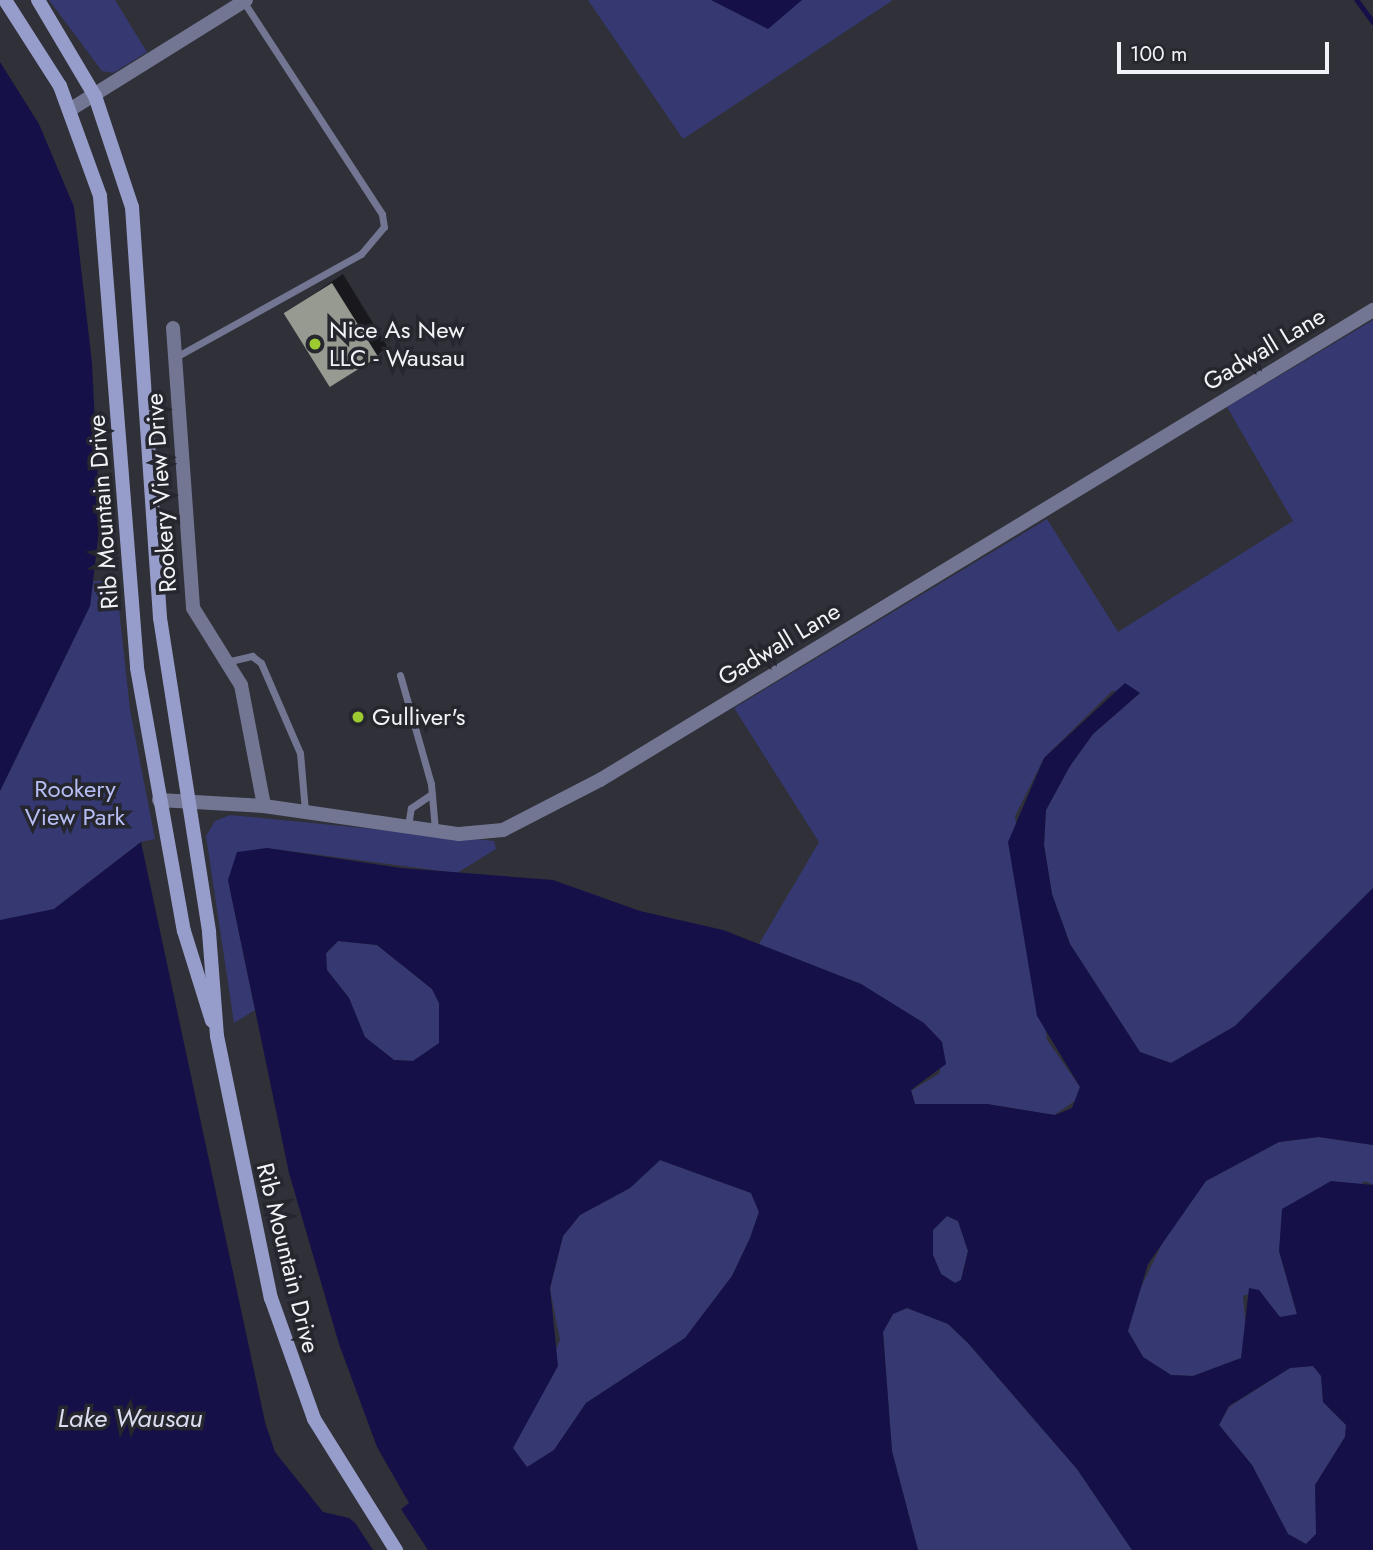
<!DOCTYPE html>
<style>
body{margin:0}
#map{position:relative;width:1373px;height:1550px;overflow:hidden;background:#2f3038;font-family:Jost,sans-serif}
div>[style]{position:absolute}
[style*='--x']{left:calc(var(--x)*1px);top:calc(var(--y)*1px);width:calc(var(--w)*1px);rotate:calc(var(--a)*1deg)}
.green>*{inset:0;background:#363971}
.water>*{inset:0;background:#151047}
.pier>*{inset:0;background:#2f3038}
.shadow>*{inset:0;background:#0007}
.stream>*{height:4.5px;margin:-2.25px;padding:0 2.25px;transform-origin:2.25px;border-radius:2.25px;background:#151047}
.building>*{inset:0;background:#979a91;transform-origin:0 0}
.service>*{height:7px;margin:-3.5px;padding:0 3.5px;transform-origin:3.5px;border-radius:3.5px;background:#727692}
.minor>*{height:14px;margin:-7px;padding:0 7px;transform-origin:7px;border-radius:7px;background:#727692}
.secondary>*{height:14px;margin:-7px;padding:0 7px;transform-origin:7px;border-radius:7px;background:#979dca}
.dots>*{width:19px;height:19px;translate:-50% -50%;box-sizing:border-box;border:4px solid #25262e;border-radius:50%}
span{translate:-50% -50%;white-space:nowrap;text-align:center;line-height:1.15;-webkit-text-stroke:7px #25262e;paint-order:stroke}
.poi-label{font-size:24px;color:#f2f3f8}
.left{translate:0 -50%;text-align:left}
.street-label{font-size:24px;color:#f2f3f8}
.park-label{font-size:24px;color:#b7bef4}
.water-label{font-size:26px;color:#daddef;font-style:italic}
.scale{position:absolute;left:1117px;top:42px;width:212px;height:32px;box-sizing:border-box;border:4px solid #f2f3f8;border-top:0;padding-left:9px;font-size:21px;line-height:24px;white-space:nowrap;color:#f2f3f8;-webkit-text-stroke:5px #25262e;paint-order:stroke}
</style>
<div id="map">
<div class="green">
<i style="clip-path:polygon(49px 0,115px 0,147px 52px,113px 73px,102px 71px)"></i>
<i style="clip-path:polygon(588px 0,893px 0,683px 139px)"></i>
<i style="clip-path:polygon(1373px 320px,1373px 888px,1235px 1026px,1171px 1063px,1140px 1052px,1070px 944px,1052px 894px,1044px 845px,1046px 810px,1070px 766px,1093px 734px,1140px 693px,1112px 691px,1044px 758px,1015px 816px,1047px 1040px,1080px 1087px,1079px 1098px,1054px 1115px,987px 1104px,915px 1104px,911px 1091px,940px 1073px,942px 1042px,924px 1024px,861px 984px,759px 944px,819px 842px,734px 708px,1047px 519px,1118px 632px,1293px 521px,1227px 407px)"></i>
<i style="clip-path:polygon(93px 581px,116px 581px,130px 710px,155px 839px,141px 842px,54px 909px,9px 923px,0 920px,0 791px,90px 606px)"></i>
<i style="clip-path:polygon(230px 815px,494px 841px,496px 849px,457px 873px,267px 848px,228px 880px,255px 1010px,234px 1023px,206px 836px,215px 821px)"></i>
<i style="clip-path:polygon(338px 941px,377px 945px,432px 989px,439px 1003px,439px 1044px,413px 1061px,394px 1060px,365px 1037px,349px 998px,327px 970px,326px 954px)"></i>
<i style="clip-path:polygon(1319px 1137px,1373px 1145px,1373px 1185px,1365px 1181px,1279px 1251px,1297px 1315px,1279px 1317px,1259px 1290px,1243px 1296px,1247px 1340px,1241px 1358px,1193px 1376px,1171px 1375px,1143px 1357px,1128px 1331px,1133px 1304px,1172px 1223px,1206px 1181px,1279px 1142px)"></i>
<i style="clip-path:polygon(660px 1160px,751px 1193px,759px 1212px,750px 1238px,732px 1276px,685px 1338px,586px 1403px,554px 1450px,527px 1468px,513px 1448px,560px 1340px,550px 1289px,563px 1236px,580px 1215px,630px 1188px)"></i>
<i style="clip-path:polygon(947px 1216px,958px 1221px,968px 1251px,961px 1280px,955px 1283px,941px 1274px,933px 1255px,933px 1230px)"></i>
<i style="clip-path:polygon(907px 1308px,948px 1324px,968px 1343px,1077px 1469px,1132px 1550px,918px 1550px,892px 1451px,883px 1332px,893px 1314px)"></i>
<i style="clip-path:polygon(1313px 1366px,1321px 1376px,1323px 1402px,1346px 1425px,1345px 1437px,1315px 1485px,1317px 1534px,1306px 1544px,1288px 1534px,1252px 1465px,1219px 1425px,1229px 1407px,1290px 1368px)"></i>
</div>
<div class="water">
<i style="clip-path:polygon(711px 0,802px 0,768px 29px)"></i>
<i style="clip-path:polygon(0 62px,39px 124px,74px 207px,92px 363px,100px 523px,90px 606px,0 791px)"></i>
<i style="clip-path:polygon(evenodd,1125px 683px,1140px 693px,1093px 734px,1070px 766px,1046px 810px,1044px 845px,1052px 894px,1070px 944px,1140px 1052px,1171px 1063px,1235px 1026px,1373px 888px,1373px 1145px,1319px 1137px,1279px 1142px,1206px 1181px,1148px 1264px,1128px 1331px,1143px 1357px,1171px 1375px,1193px 1376px,1241px 1358px,1249px 1288px,1259px 1290px,1280px 1317px,1297px 1314px,1279px 1251px,1282px 1209px,1331px 1181px,1373px 1185px,1373px 1550px,1132px 1550px,1077px 1469px,968px 1343px,948px 1324px,907px 1308px,893px 1314px,883px 1332px,892px 1451px,918px 1550px,0 1550px,0 920px,54px 909px,141px 842px,265px 1422px,275px 1452px,323px 1512px,349px 1518px,369px 1534px,409px 1503px,377px 1447px,339px 1344px,289px 1173px,228px 880px,237px 852px,267px 848px,401px 868px,553px 880px,640px 911px,723px 930px,861px 984px,924px 1023px,942px 1042px,946px 1064px,911px 1090px,915px 1104px,987px 1104px,1055px 1115px,1072px 1108px,1080px 1087px,1037px 1016px,1008px 842px,1044px 758px,1125px 683px,338px 941px,377px 945px,432px 989px,439px 1003px,439px 1043px,413px 1061px,394px 1060px,365px 1037px,349px 998px,327px 970px,326px 953px,338px 941px,1125px 683px,660px 1160px,751px 1193px,759px 1212px,750px 1238px,732px 1276px,685px 1338px,586px 1403px,554px 1450px,527px 1467px,513px 1448px,558px 1366px,550px 1288px,563px 1236px,580px 1215px,630px 1188px,660px 1160px,1125px 683px,947px 1216px,958px 1221px,968px 1251px,961px 1280px,955px 1283px,941px 1274px,933px 1255px,933px 1230px,947px 1216px,1125px 683px,1313px 1366px,1321px 1376px,1323px 1402px,1346px 1425px,1345px 1437px,1315px 1485px,1316px 1534px,1306px 1544px,1288px 1534px,1252px 1465px,1219px 1425px,1229px 1406px,1290px 1368px,1313px 1366px)"></i>
</div>
<div class="pier">
<i style="clip-path:polygon(399px 1506px,428px 1550px,373px 1550px,350px 1515px,369px 1530px)"></i>
</div>
<div class="shadow">
<i style="clip-path:polygon(343px 274px,387px 346px,377px 356px,286px 313px)"></i>
</div>
<div class="stream">
<i style="--x:1357;--y:0;--w:27;--a:54"></i>
</div>
<div class="building">
<i style="left:332px;top:283px;width:87px;height:57px;rotate:58deg"></i>
</div>
<div class="service">
<i style="--x:174;--y:358;--w:214;--a:-29.1"></i>
<i style="--x:361;--y:254;--w:35;--a:-50"></i>
<i style="--x:384;--y:227;--w:13;--a:-99"></i>
<i style="--x:382;--y:214;--w:253;--a:-123.1"></i>
<i style="--x:226;--y:662;--w:27;--a:-13"></i>
<i style="--x:252;--y:656;--w:11;--a:38"></i>
<i style="--x:261;--y:663;--w:98;--a:66.6"></i>
<i style="--x:300;--y:753;--w:58;--a:85.1"></i>
<i style="--x:400;--y:675;--w:113;--a:74.1"></i>
<i style="--x:431;--y:784;--w:46;--a:85"></i>
<i style="--x:408;--y:826;--w:18;--a:-81"></i>
<i style="--x:411;--y:808;--w:25;--a:-34"></i>
</div>
<div class="minor">
<i style="--x:71;--y:109;--w:206;--a:-31.9"></i>
<i style="--x:173;--y:328;--w:281;--a:85.9"></i>
<i style="--x:193;--y:608;--w:91;--a:58.1"></i>
<i style="--x:241;--y:685;--w:123;--a:79.2"></i>
<i style="--x:159;--y:800;--w:105;--a:3.3"></i>
<i style="--x:264;--y:806;--w:197;--a:8.2"></i>
<i style="--x:459;--y:834;--w:44;--a:-5.2"></i>
<i style="--x:503;--y:830;--w:109;--a:-27.3"></i>
<i style="--x:600;--y:780;--w:905;--a:-31.3"></i>
</div>
<div class="secondary">
<i style="--x:5;--y:0;--w:102;--a:57.4"></i>
<i style="--x:60;--y:86;--w:117;--a:70"></i>
<i style="--x:100;--y:196;--w:473;--a:85.5"></i>
<i style="--x:137;--y:668;--w:267;--a:79.9"></i>
<i style="--x:184;--y:931;--w:94;--a:72.7"></i>
<i style="--x:38;--y:0;--w:112;--a:59.3"></i>
<i style="--x:95;--y:96;--w:117;--a:71.6"></i>
<i style="--x:132;--y:207;--w:412;--a:86.1"></i>
<i style="--x:160;--y:618;--w:318;--a:81.1"></i>
<i style="--x:209;--y:932;--w:104;--a:85.6"></i>
<i style="--x:217;--y:1036;--w:268;--a:78.4"></i>
<i style="--x:271;--y:1298;--w:128;--a:70.4"></i>
<i style="--x:314;--y:1419;--w:155;--a:58"></i>
</div>
<div class="dots">
<i style="left:315px;top:344px;background:#9dca30"></i>
<i style="left:358px;top:717px;background:#9dca30"></i>
</div>
<div class="poi-label">
<span class="left" style="left:329px;top:344px">Nice As New<br>LLC - Wausau</span>
<span class="left" style="left:372px;top:717px">Gulliver's</span>
</div>
<div class="street-label">
<span style="left:1264px;top:349px;rotate:-31deg">Gadwall Lane</span>
<span style="left:161px;top:493px;rotate:-94deg">Rookery View Drive</span>
<span style="left:103px;top:512px;rotate:-94deg">Rib Mountain Drive</span>
<span style="left:779px;top:644px;rotate:-31deg">Gadwall Lane</span>
<span style="left:288px;top:1258px;rotate:76deg">Rib Mountain Drive</span>
</div>
<div class="park-label">
<span style="left:75px;top:803px">Rookery<br>View Park</span>
</div>
<div class="water-label">
<span style="left:130px;top:1419px">Lake Wausau</span>
</div>
<div class="scale">100 m</div>
</div>
